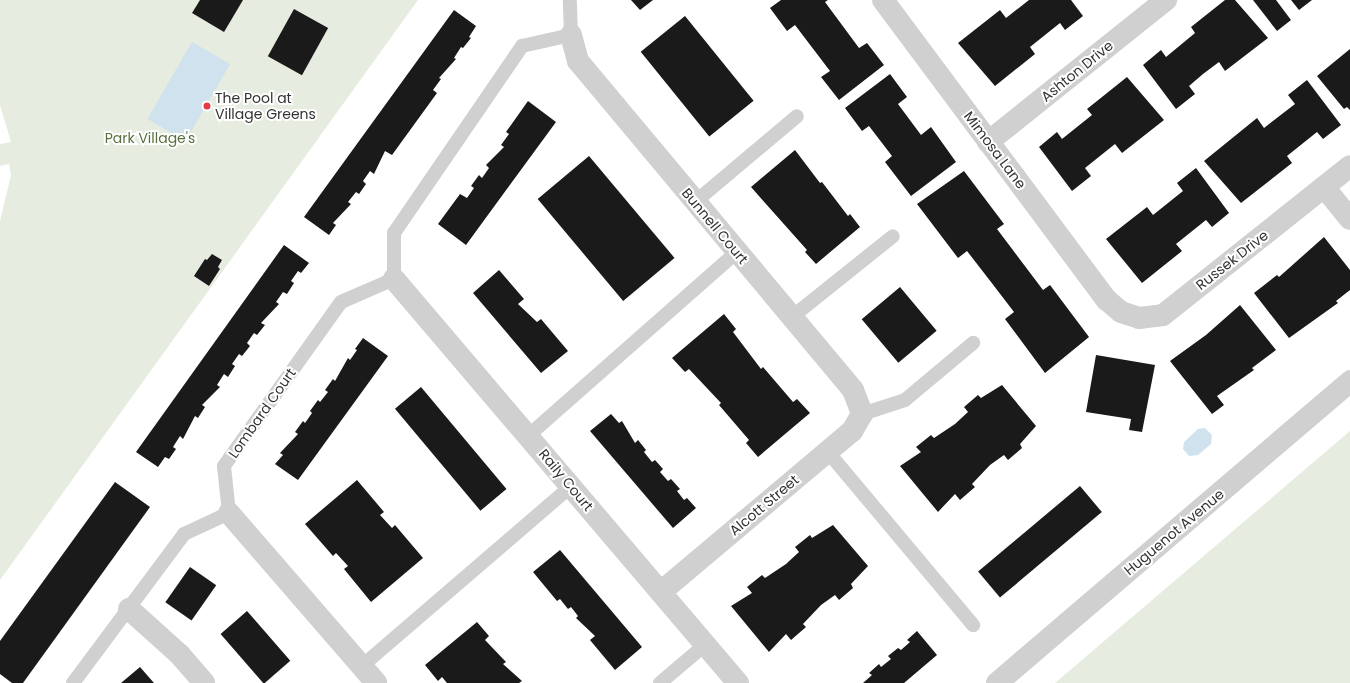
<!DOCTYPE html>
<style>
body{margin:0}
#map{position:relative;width:1350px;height:683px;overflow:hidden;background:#fff;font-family:Poppins,sans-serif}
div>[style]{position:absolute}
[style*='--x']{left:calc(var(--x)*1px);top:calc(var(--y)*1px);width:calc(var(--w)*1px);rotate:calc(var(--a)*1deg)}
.green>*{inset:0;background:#e6ecdf}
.water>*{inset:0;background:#cfe2ee;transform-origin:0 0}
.building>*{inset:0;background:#1a1a1a;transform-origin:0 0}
.service>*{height:14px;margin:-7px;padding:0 7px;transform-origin:7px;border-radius:7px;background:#d0d0d0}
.minor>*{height:22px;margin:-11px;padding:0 11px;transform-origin:11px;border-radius:11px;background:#d0d0d0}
.tertiary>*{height:22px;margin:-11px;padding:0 11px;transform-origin:11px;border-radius:11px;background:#d0d0d0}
.dots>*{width:11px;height:11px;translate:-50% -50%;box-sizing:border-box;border:2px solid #fff;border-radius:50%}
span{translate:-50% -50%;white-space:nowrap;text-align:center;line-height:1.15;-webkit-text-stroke:4px #fff;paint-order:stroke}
.street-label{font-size:14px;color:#333}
.poi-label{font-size:14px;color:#333}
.left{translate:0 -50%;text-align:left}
.park-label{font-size:14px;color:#56703f}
</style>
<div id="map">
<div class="green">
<i style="clip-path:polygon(0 0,418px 0,0 580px,0 221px,11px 175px,9px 164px,0 166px,0 144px,11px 142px,0 105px)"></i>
<i style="clip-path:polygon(1350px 431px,1350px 683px,1055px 683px)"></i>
</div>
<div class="water">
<i style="left:192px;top:42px;width:44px;height:89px;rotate:30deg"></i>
<i style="clip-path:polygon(1205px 428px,1212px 435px,1211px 444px,1198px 455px,1189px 456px,1183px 449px,1184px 442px,1198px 429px)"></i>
</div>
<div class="building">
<i style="clip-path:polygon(200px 0,243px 0,224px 32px,192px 13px)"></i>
<i style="clip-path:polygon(631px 0,653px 0,640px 10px)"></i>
<i style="clip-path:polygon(781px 0,828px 0,825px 2px,859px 48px,867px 43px,884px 65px,839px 100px,821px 77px,830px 71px,795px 25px,787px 31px,770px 8px)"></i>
<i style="clip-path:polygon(1029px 0,1071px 0,1083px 16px,1065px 30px,1060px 23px,1030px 47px,1035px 54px,995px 86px,958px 43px,1000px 10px,1006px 18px)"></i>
<i style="clip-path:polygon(1225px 0,1235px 0,1268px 38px,1225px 71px,1219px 62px,1203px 74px,1189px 86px,1195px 94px,1176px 109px,1143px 65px,1161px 50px,1166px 57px,1195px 33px,1191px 27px)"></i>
<i style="clip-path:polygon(1253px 0,1276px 0,1291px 20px,1277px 31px)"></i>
<i style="clip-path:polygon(1291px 0,1312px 0,1299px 10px)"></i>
<i style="left:294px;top:9px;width:39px;height:54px;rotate:29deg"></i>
<i style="clip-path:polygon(454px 10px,476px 26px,469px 37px,471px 38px,463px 48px,461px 47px,454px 58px,456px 59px,439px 78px,441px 79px,433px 90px,437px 93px,392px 155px,385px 151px,374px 174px,370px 171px,363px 181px,366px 184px,359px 194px,356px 192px,348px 202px,351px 204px,333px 223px,336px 225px,329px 235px,304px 217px)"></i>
<i style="left:685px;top:16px;width:109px;height:57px;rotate:51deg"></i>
<i style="clip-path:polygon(1350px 49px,1350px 110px,1347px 107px,1344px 109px,1317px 76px)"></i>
<i style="clip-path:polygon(890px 74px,907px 97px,898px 104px,921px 135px,931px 127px,956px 162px,911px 196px,885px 162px,892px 156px,869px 126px,862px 131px,845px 108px)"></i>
<i style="clip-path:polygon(1127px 77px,1164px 120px,1122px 153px,1115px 144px,1085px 168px,1091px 176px,1072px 191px,1039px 147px,1057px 132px,1062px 139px,1092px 115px,1087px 109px)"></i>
<i style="clip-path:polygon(1307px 80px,1341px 125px,1323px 139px,1317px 132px,1287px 156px,1292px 163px,1241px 203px,1204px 161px,1257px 118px,1264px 128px,1295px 104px,1288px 95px)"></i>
<i style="clip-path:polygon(528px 101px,556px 122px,466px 245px,438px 224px,460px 194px,467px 198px,474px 188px,471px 186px,479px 175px,482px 178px,489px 168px,486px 165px,504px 147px,501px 145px,509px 134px,506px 132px)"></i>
<i style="clip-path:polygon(795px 150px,820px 183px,822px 182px,848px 216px,850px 214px,860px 227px,816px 264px,805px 252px,807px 250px,751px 187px)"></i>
<i style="left:589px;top:156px;width:133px;height:67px;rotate:50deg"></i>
<i style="clip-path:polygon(1196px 168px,1229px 213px,1212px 227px,1206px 220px,1176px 244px,1182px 251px,1142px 283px,1106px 239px,1147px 207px,1153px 215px,1183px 191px,1177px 183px)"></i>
<i style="clip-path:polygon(964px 171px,1004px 224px,997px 229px,1043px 290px,1050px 285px,1089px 337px,1045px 373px,1005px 319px,1014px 312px,991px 282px,967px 251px,958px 258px,917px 204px)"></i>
<i style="clip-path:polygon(1324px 237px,1350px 270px,1350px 290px,1336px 301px,1338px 303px,1289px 338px,1254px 293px,1277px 275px,1279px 277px)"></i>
<i style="clip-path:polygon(284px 245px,309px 263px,301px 273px,298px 271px,291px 281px,294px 283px,287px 294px,283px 292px,276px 302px,279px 304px,261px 323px,265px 325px,257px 335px,254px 333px,247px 343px,250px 346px,242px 356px,239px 354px,232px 364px,235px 366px,228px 377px,224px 374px,217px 385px,220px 387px,202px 405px,205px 407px,198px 418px,195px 416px,183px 439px,180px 436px,173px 447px,176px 449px,169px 459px,165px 457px,158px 467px,136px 452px)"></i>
<i style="clip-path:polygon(212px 254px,222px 260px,218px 267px,220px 269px,209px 286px,194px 276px,205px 259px,207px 260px)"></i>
<i style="clip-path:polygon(499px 270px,524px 299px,518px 304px,537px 322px,541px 319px,568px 351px,541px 373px,473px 293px)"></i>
<i style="left:900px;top:287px;width:57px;height:50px;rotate:50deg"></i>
<i style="clip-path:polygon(1240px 305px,1276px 350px,1252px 368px,1254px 370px,1217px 396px,1224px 405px,1212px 414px,1170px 361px,1206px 335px)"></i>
<i style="clip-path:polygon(724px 314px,736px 329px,733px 332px,761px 369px,763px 367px,793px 402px,797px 399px,810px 413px,758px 457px,746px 443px,749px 440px,719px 405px,721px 403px,689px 369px,685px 372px,672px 358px)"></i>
<i style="clip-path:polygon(363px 338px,388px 356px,298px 480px,275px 464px,283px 455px,280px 453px,298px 434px,295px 432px,303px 421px,305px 423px,312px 413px,310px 411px,318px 400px,320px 402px,328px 392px,325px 390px,333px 379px,335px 381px,348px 358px,350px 360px,357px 350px,355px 349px)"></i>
<i style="clip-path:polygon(1096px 355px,1155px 365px,1142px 432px,1129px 430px,1131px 419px,1086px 412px)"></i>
<i style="clip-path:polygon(1002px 385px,1036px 426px,1020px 444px,1022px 448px,1008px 460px,1004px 455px,990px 465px,972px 484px,975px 487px,960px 500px,955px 494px,938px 512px,900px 466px,921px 452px,916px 447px,931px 435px,934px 438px,955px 424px,968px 412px,964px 407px,978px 395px,981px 398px)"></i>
<i style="left:421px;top:387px;width:133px;height:34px;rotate:50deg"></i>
<i style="clip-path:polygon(611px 414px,619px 423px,622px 421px,635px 443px,638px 440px,646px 450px,644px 452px,652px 462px,655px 460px,663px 469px,660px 472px,668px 481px,671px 479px,680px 489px,677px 491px,684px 500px,687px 498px,696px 508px,673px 528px,590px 431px)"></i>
<i style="clip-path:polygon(357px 480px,384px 512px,380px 515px,392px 528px,395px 525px,423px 558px,371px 602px,344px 569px,348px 566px,336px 553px,333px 556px,305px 524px)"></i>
<i style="clip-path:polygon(115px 482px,150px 507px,23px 683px,12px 683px,0 674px,0 641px)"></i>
<i style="left:1080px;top:486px;width:34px;height:133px;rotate:50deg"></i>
<i style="clip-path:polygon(833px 525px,868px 566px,851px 584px,853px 588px,839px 600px,835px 595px,821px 605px,803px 624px,806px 627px,791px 640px,786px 634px,769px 652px,731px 606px,752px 593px,747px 587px,762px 575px,765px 578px,786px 564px,799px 552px,795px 547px,810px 535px,812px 538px)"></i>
<i style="clip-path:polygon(560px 550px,642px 647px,615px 670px,590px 640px,595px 636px,576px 618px,578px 616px,571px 607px,568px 609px,560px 599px,557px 601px,533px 572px)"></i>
<i style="left:190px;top:567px;width:32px;height:43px;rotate:35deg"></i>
<i style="left:247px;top:611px;width:66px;height:35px;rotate:49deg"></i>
<i style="clip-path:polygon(477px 622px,489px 636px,485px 640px,506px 662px,503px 664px,522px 681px,519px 683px,447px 683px,442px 677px,438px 681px,425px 665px)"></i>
<i style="clip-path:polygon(917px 631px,937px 655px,904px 683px,863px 683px,872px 675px,869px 673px,879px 664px,881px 667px,891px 659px,888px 656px,898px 648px,901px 650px,910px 642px,907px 640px)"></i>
<i style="clip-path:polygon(140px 667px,154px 683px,121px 683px)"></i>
</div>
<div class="service">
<i style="--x:695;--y:202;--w:133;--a:-40.1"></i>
<i style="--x:792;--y:317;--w:129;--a:-38.7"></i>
<i style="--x:862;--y:414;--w:45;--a:-18"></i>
<i style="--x:905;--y:400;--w:89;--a:-40"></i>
<i style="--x:528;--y:436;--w:278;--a:-41.4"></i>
<i style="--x:828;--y:452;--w:226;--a:50"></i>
<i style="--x:362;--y:666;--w:276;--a:-40.7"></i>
<i style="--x:73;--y:683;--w:186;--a:-53.3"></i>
<i style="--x:184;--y:534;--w:50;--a:-25"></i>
<i style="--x:229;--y:513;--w:47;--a:-96.1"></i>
<i style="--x:224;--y:466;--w:201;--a:-54.5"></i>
<i style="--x:341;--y:302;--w:58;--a:-23.5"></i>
<i style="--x:394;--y:279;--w:46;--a:-90"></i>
<i style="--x:394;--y:233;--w:227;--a:-55.6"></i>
<i style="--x:522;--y:46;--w:50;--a:-12.7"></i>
<i style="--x:571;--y:35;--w:35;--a:-92"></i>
<i style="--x:660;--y:683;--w:60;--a:-40.3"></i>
</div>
<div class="minor">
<i style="--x:883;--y:0;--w:374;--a:53.3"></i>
<i style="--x:1107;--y:300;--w:18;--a:41"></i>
<i style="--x:1121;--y:312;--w:19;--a:18"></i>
<i style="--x:1139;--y:318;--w:24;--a:-7"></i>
<i style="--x:1163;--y:315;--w:239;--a:-38.5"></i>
<i style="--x:571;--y:35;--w:27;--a:75"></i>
<i style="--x:578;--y:61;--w:429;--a:50.1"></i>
<i style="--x:853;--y:390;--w:26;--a:69"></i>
<i style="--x:862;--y:414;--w:20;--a:120"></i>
<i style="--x:852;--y:431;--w:250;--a:139.9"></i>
<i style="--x:988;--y:142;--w:228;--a:-38.6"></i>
<i style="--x:1324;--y:187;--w:41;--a:50.9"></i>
<i style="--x:394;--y:279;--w:531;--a:49.59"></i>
<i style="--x:229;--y:513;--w:225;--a:49.1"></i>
<i style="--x:129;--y:609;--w:69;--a:42"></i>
<i style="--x:180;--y:655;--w:37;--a:49"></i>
</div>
<div class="tertiary">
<i style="--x:997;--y:683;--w:465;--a:-40.5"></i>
</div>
<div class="dots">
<i style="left:207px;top:106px;background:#e63946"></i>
</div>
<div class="street-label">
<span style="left:1077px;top:71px;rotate:-39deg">Ashton Drive</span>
<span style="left:995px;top:150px;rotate:53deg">Mimosa Lane</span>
<span style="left:715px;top:226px;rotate:50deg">Bunnell Court</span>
<span style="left:1232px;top:260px;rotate:-38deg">Russek Drive</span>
<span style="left:262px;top:413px;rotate:-55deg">Lombard Court</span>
<span style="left:566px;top:480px;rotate:50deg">Raily Court</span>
<span style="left:764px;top:505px;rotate:-40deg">Alcott Street</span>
<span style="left:1174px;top:532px;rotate:-40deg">Huguenot Avenue</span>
</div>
<div class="poi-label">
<span class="left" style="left:215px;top:106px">The Pool at<br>Village Greens</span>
</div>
<div class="park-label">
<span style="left:150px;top:138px">Park Village's</span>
</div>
</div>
